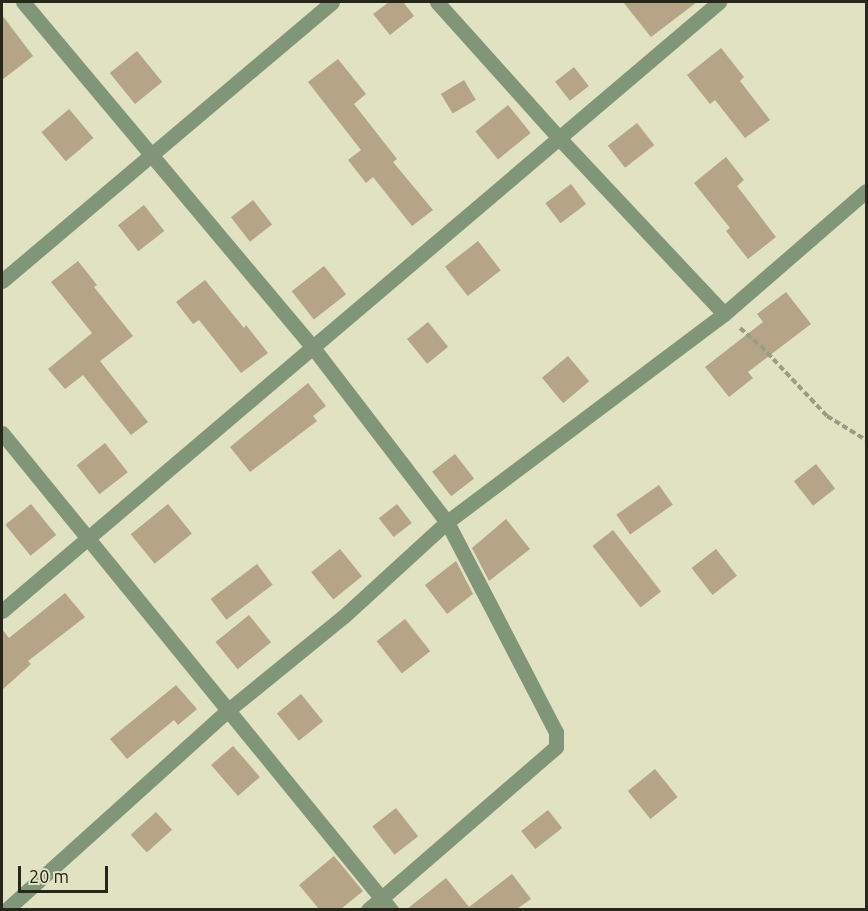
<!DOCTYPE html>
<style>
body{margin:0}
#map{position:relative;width:868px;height:911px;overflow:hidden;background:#e0e2c2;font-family:Ubuntu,sans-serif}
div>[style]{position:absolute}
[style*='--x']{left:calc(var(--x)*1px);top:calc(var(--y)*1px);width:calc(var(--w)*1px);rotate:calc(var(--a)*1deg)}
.building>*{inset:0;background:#b5a485;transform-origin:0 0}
.path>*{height:4px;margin-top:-2px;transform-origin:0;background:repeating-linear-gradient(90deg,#9a9c83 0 6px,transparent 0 9px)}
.street>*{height:15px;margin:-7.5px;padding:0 7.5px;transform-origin:7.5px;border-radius:7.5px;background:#819679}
span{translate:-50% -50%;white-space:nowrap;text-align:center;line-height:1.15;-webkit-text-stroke:6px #e0e2c2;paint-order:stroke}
.frame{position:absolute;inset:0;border:3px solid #26261a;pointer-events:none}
.scale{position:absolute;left:18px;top:866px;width:90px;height:27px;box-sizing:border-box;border:3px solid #26261a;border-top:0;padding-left:8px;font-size:18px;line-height:21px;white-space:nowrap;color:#26261a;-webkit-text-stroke:4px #e0e2c2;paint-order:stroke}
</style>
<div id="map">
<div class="building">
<i style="clip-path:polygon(389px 2px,403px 2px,414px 16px,390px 35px,373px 14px)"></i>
<i style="clip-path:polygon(623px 2px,697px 2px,651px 37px)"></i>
<i style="clip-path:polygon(2px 15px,33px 56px,2px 80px)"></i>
<i style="clip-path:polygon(721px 48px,744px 77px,740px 81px,770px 120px,745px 138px,715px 100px,710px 104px,687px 75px)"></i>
<i style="left:137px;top:51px;width:40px;height:35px;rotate:51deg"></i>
<i style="clip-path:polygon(338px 59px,366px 94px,354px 104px,397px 159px,393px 162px,433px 210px,412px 226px,373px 177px,366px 183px,348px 160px,361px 150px,308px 82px)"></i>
<i style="left:574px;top:67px;width:24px;height:24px;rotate:52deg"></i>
<i style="left:464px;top:80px;width:23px;height:27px;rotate:59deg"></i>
<i style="left:508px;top:105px;width:36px;height:42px;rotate:51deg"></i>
<i style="left:69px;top:109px;width:38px;height:36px;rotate:50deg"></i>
<i style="left:637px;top:123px;width:28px;height:37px;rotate:52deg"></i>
<i style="clip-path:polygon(726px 157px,744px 180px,737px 186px,776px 237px,748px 259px,726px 231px,730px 228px,694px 183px)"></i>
<i style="left:571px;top:184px;width:25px;height:32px;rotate:53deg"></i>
<i style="left:253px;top:200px;width:31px;height:28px;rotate:52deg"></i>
<i style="left:144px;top:205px;width:33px;height:33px;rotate:52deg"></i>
<i style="left:478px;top:241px;width:37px;height:42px;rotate:52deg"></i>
<i style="clip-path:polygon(78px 261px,97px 285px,94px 287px,133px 336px,100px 361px,148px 422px,131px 435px,83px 375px,65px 389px,48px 369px,92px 333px,51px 282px)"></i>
<i style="left:324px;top:266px;width:36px;height:41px;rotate:52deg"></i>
<i style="clip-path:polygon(205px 280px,244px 328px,246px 325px,268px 353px,241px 373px,199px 320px,193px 324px,176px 302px)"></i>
<i style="clip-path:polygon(786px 292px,811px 324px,748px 372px,753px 378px,729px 397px,705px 367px,763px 322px,757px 314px)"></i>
<i style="left:428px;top:322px;width:32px;height:27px;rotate:51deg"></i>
<i style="left:568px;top:356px;width:33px;height:34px;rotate:50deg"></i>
<i style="clip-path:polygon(308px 383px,326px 406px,313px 416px,317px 421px,250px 472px,230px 447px)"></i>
<i style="left:105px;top:443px;width:37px;height:36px;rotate:52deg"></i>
<i style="left:455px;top:454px;width:31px;height:29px;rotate:52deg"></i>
<i style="left:816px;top:464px;width:31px;height:28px;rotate:52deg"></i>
<i style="left:659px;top:485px;width:24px;height:52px;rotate:55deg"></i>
<i style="left:31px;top:504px;width:40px;height:33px;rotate:51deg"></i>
<i style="left:168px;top:504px;width:38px;height:48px;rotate:51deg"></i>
<i style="left:397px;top:504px;width:24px;height:23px;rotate:52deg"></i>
<i style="clip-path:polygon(506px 519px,530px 549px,489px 581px,472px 548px)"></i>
<i style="left:613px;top:530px;width:78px;height:26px;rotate:52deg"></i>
<i style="left:340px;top:549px;width:35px;height:37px;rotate:51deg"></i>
<i style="left:716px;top:549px;width:34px;height:31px;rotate:52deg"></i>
<i style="clip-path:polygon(456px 561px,473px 594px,447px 614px,425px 585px)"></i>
<i style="left:257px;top:564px;width:26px;height:58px;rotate:53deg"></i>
<i style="clip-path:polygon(65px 593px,85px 617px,28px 661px,31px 664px,2px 690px,2px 629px,9px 638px)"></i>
<i style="left:249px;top:615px;width:35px;height:43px;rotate:51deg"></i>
<i style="left:405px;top:619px;width:41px;height:36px;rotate:52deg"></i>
<i style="clip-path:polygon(176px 685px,197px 709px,178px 725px,174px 720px,127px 759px,110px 739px)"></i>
<i style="left:301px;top:694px;width:35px;height:31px;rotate:51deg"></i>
<i style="left:233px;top:746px;width:41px;height:29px;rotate:49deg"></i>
<i style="left:655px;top:769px;width:36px;height:35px;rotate:51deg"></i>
<i style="left:396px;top:808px;width:36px;height:30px;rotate:52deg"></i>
<i style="left:548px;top:810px;width:23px;height:34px;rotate:52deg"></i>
<i style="left:156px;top:812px;width:24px;height:34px;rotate:48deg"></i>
<i style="clip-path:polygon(334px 856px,363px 891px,341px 909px,319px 909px,299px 885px)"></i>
<i style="clip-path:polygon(512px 874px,531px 899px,517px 909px,407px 909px,446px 878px,469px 907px)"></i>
</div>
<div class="path">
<i style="--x:740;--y:328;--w:28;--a:41"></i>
<i style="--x:761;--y:346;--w:96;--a:46.7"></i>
<i style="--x:827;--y:416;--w:46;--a:31.6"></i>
</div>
<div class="street">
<i style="--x:23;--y:2;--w:448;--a:50"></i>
<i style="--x:311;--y:345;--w:223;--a:52.5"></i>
<i style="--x:447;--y:522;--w:237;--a:62.6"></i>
<i style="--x:556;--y:732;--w:15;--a:90"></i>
<i style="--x:556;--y:747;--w:249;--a:139.1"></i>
<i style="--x:437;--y:2;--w:183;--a:48.1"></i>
<i style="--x:559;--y:138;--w:241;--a:46.8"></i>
<i style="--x:2;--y:281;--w:432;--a:-40.2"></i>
<i style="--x:2;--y:433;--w:616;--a:50.8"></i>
<i style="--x:2;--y:611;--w:941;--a:-40.34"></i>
<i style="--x:6;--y:910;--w:297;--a:-42"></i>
<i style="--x:227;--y:711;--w:151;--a:-39.1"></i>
<i style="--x:344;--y:616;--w:139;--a:-42.4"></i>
<i style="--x:447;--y:522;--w:346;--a:-36.9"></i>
<i style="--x:724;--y:314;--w:188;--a:-40.9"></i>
</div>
<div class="frame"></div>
<div class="scale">20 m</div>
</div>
